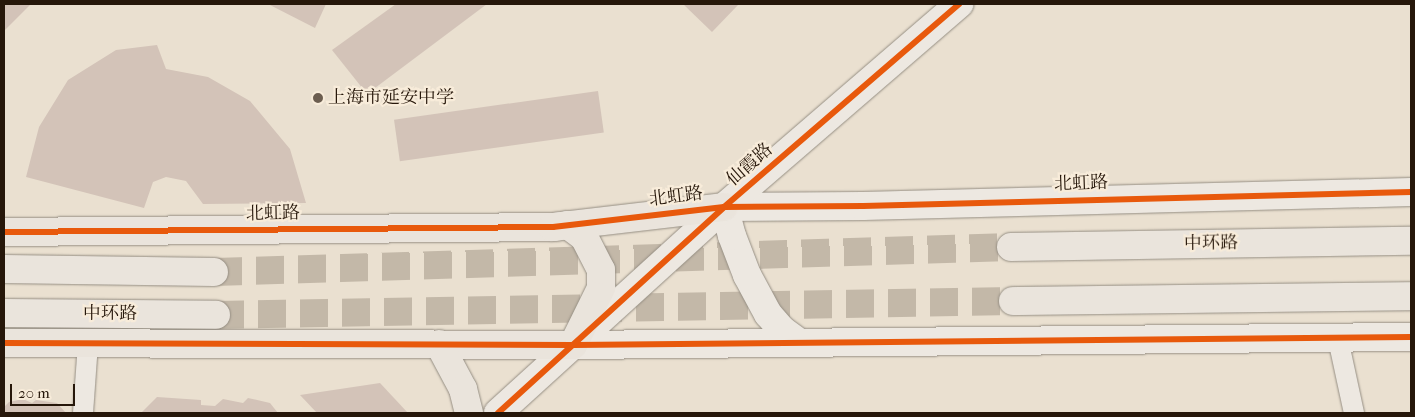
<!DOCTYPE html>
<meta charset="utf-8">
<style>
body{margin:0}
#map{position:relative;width:1415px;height:417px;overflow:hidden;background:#eae0d0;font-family:"IM FELL French Canon","Noto Serif SC",serif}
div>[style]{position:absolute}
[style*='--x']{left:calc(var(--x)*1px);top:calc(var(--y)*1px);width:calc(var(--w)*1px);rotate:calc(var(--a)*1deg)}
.building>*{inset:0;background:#d3c3b8;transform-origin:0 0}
.highway-tunnel>*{height:28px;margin-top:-14px;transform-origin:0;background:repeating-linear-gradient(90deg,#c3b8a8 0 28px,transparent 0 42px)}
.roads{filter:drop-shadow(0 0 1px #958e83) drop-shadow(0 0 1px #958e83)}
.street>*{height:20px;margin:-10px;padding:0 10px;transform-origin:10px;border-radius:10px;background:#ede8e1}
.secondary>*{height:28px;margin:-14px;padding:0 14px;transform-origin:14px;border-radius:14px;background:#ede8e1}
.primary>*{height:28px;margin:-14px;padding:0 14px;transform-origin:14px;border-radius:14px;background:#eae4dc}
.highway>*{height:28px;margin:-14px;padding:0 14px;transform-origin:14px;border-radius:14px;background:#eae4dc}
.cycleway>*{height:6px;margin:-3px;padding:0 3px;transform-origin:3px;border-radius:3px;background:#e8590c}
.dots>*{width:14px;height:14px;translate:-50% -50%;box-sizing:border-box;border:2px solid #f8ecda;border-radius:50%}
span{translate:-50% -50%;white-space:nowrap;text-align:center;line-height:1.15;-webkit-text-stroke:4.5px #f8ecda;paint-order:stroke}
.poi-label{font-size:18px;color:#26170a}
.left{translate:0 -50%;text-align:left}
.street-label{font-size:18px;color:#26170a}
.frame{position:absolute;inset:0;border:5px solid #26170a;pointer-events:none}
.scale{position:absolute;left:10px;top:384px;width:65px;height:22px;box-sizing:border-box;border:2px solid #26170a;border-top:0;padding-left:6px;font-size:15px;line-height:18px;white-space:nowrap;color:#26170a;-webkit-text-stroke:4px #f8ecda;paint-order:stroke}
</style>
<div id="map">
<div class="building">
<i style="clip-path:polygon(4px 4px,31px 4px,4px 31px)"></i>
<i style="clip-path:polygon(268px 4px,326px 4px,315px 28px)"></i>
<i style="clip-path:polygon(396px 4px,487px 4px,367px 94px,332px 50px)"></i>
<i style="clip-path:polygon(683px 4px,739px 4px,712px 32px)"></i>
<i style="clip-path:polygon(157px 45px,166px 69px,208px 77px,250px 101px,290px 149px,306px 203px,203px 204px,186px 181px,166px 177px,153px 182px,144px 208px,26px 177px,39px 127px,68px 80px,116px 50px)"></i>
<i style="left:598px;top:91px;width:42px;height:206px;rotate:82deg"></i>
<i style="clip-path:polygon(380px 383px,408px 413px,317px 413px,300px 395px)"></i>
<i style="clip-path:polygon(157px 397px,201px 400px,201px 405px,215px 406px,223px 399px,243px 403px,248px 398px,270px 403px,278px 413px,141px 413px)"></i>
<i style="clip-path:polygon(23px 399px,32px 403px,36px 400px,57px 403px,66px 413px,4px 413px,4px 407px,9px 402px)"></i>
</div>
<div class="highway-tunnel">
<i style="--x:214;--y:272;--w:797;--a:-1.8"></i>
<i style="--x:216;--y:315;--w:797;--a:-1.01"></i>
</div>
<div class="roads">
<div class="street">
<i style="--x:1338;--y:339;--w:76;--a:77.8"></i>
<i style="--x:83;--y:413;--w:69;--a:-85.9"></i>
</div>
<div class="secondary">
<i style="--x:800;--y:343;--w:22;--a:-144"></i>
<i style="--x:782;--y:330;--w:21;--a:-131"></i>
<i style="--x:768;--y:314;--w:44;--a:-118.3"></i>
<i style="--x:747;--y:275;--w:42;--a:-111"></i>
<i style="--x:732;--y:236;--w:30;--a:-105"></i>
<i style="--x:724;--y:207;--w:139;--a:-0.4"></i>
<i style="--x:863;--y:206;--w:548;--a:-1.46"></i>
<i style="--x:573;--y:345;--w:838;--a:-0.55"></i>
<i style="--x:498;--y:413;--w:306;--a:-42.3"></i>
<i style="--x:724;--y:207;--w:311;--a:-40.8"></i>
</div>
<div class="primary">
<i style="--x:4;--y:232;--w:549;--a:-0.52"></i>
<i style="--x:553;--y:227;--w:172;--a:-6.7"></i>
<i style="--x:4;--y:343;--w:569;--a:0.2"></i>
<i style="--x:573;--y:345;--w:64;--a:-63.8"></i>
<i style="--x:601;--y:288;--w:18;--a:-90"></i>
<i style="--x:601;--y:270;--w:37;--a:-117"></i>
<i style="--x:584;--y:237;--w:20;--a:-143"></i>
<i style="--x:568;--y:225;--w:15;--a:172"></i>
<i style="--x:439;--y:344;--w:51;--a:61.9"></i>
<i style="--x:463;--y:389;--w:25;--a:76"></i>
</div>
<div class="highway">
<i style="--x:1011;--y:247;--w:400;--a:-0.9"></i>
<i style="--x:4;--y:269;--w:210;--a:0.8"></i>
<i style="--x:1013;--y:301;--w:398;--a:-0.7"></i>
<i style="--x:4;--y:313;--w:212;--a:0.5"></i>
</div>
</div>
<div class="cycleway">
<i style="--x:4;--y:232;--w:549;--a:-0.52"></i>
<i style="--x:553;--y:227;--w:172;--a:-6.7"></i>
<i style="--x:724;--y:207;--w:139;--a:-0.4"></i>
<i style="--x:863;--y:206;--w:548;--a:-1.46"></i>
<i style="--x:4;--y:343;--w:569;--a:0.2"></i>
<i style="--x:573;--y:345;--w:838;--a:-0.55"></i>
<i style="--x:498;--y:413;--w:306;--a:-42.3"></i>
<i style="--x:724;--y:207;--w:311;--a:-40.8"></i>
</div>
<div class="dots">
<i style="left:318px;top:98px;background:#6b5d4f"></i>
</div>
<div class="poi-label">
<span class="left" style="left:328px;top:98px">上海市延安中学</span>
</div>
<div class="street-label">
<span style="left:750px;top:165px;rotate:-41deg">仙霞路</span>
<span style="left:1081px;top:184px;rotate:-2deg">北虹路</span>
<span style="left:676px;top:197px;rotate:-7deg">北虹路</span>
<span style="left:273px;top:214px;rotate:-1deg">北虹路</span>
<span style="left:1211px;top:244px;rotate:-1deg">中环路</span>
<span style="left:110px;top:314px">中环路</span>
</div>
<div class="frame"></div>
<div class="scale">20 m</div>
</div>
